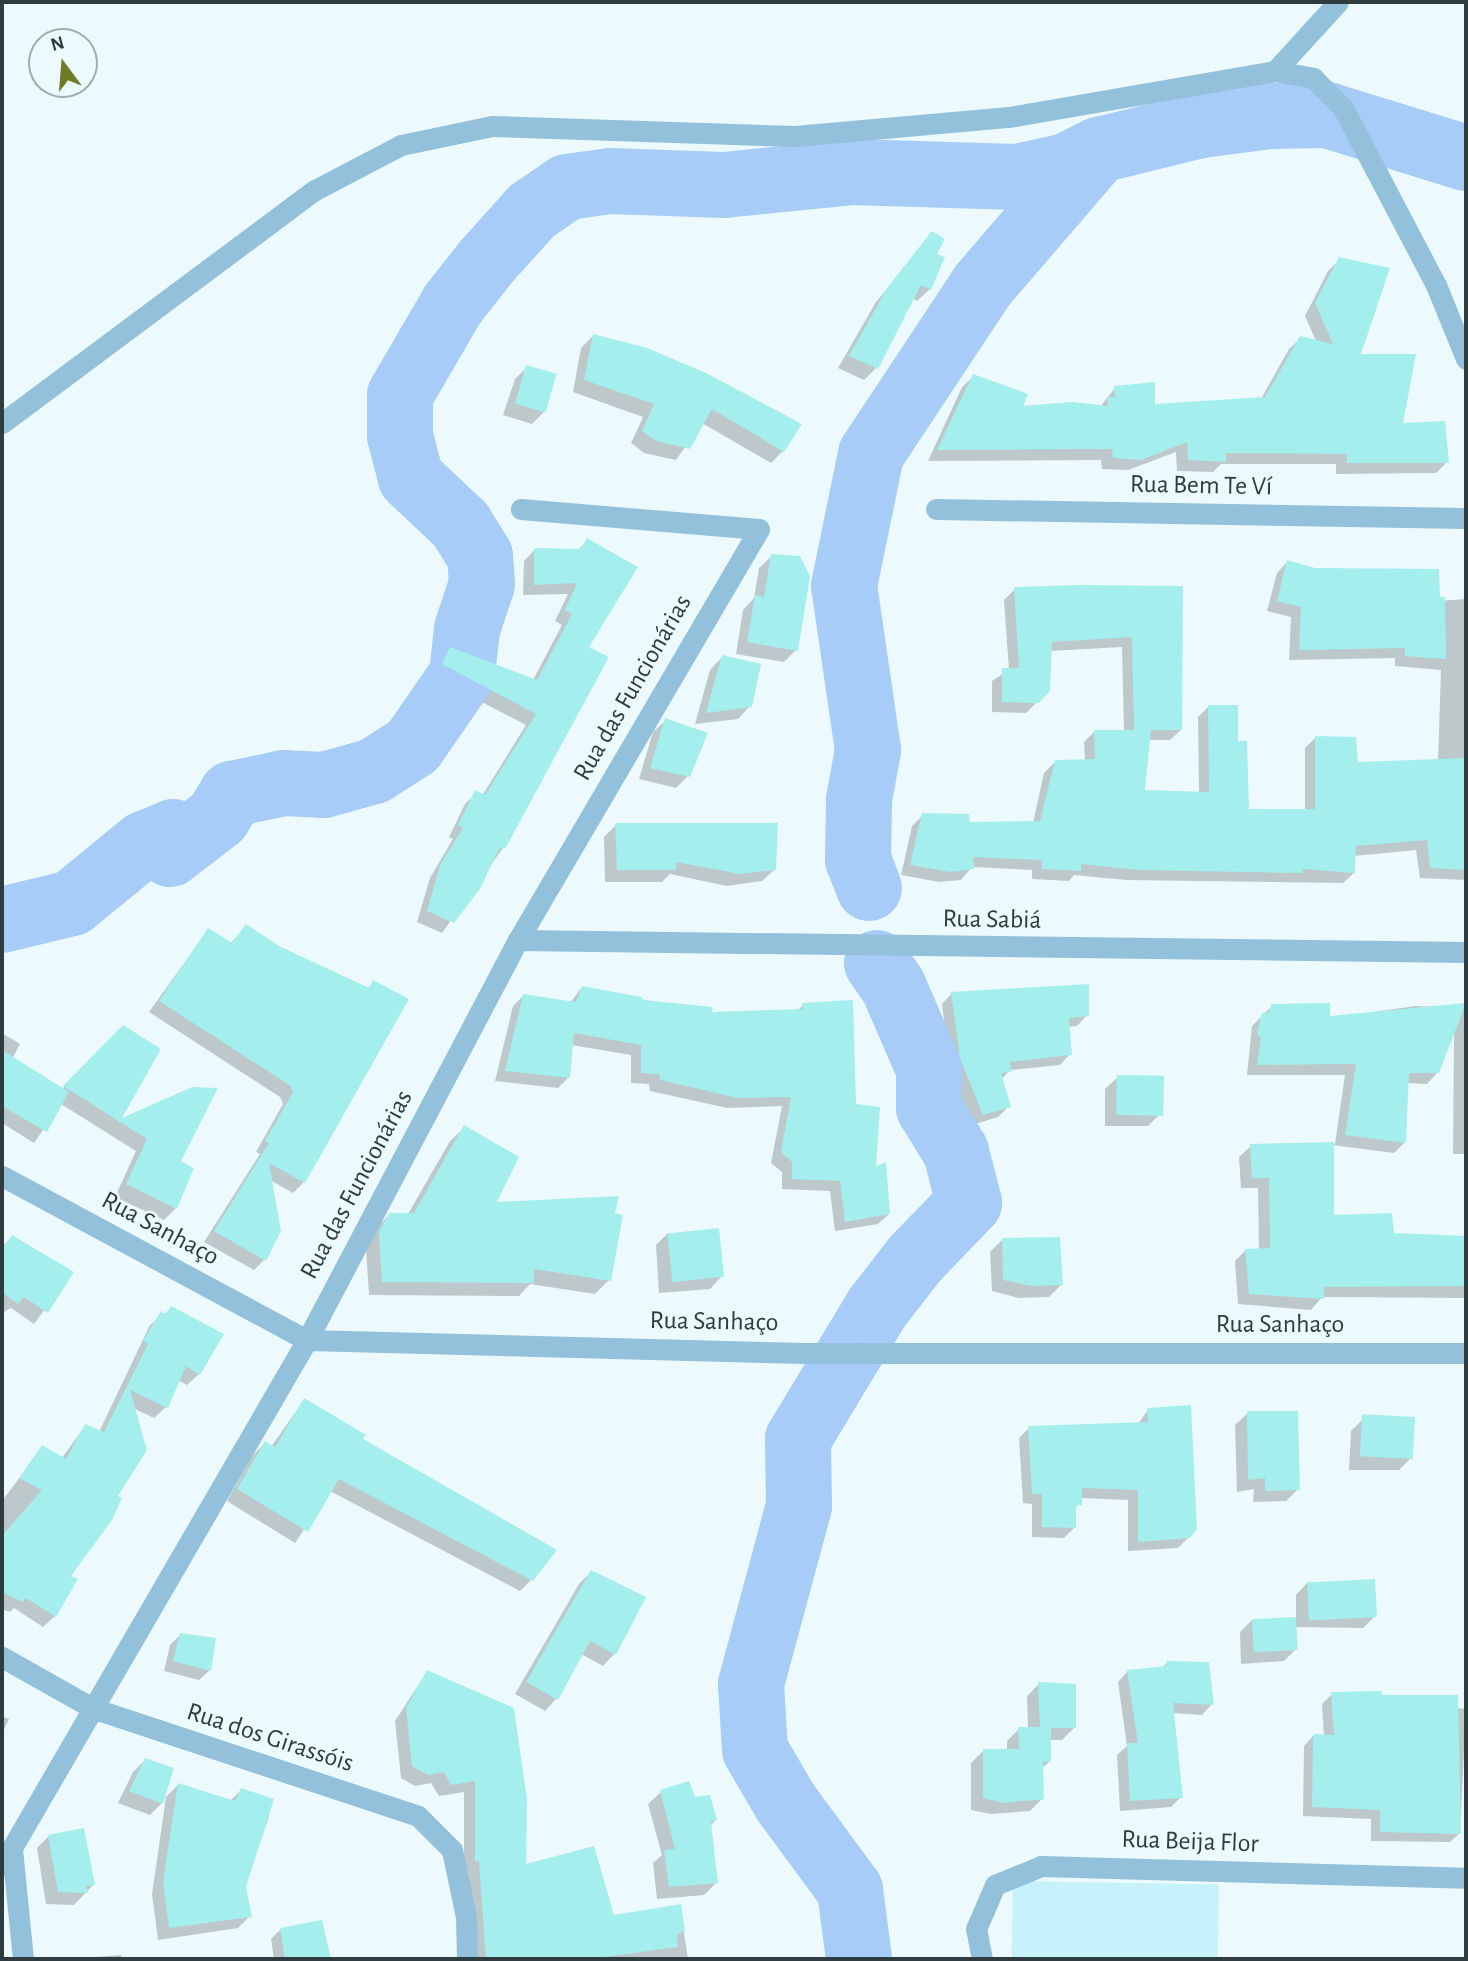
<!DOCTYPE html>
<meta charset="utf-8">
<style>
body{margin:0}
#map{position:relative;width:1468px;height:1961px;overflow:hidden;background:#edfafd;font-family:"Alegreya Sans",sans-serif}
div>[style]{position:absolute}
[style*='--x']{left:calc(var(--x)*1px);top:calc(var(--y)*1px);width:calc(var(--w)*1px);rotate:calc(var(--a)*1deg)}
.green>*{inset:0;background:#c7f1fb;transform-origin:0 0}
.shadow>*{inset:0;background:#0003}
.river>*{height:66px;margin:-33px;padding:0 33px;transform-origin:33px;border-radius:33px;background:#a8ccf8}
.building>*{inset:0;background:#a4eeee;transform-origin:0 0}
.minor>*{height:21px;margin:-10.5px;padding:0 10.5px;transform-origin:10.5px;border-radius:10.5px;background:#93c0da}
span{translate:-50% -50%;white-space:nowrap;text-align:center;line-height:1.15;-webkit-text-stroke:5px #edfafd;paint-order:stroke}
.street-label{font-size:26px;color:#2e3c3f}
.frame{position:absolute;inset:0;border:4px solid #2e3c3f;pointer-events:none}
.north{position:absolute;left:28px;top:28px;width:70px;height:70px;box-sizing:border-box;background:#edfafd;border:2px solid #a1aeb1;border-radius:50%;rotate:344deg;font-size:19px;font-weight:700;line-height:28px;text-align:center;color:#2e3c3f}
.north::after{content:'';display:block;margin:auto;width:24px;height:32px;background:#6e7c29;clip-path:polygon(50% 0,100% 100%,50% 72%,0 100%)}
</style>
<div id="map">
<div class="green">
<i style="left:1013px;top:1881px;width:206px;height:78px;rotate:1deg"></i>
</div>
<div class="shadow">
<i style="clip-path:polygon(921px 249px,930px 289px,917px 301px,912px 298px,876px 368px,864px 380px,838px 368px,876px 302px)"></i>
<i style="clip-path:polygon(1340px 259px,1359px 356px,1401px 424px,1447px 462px,1436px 473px,1336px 474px,1336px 464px,1221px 464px,1213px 472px,1177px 471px,1176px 452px,1128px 470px,1102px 469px,1101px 460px,928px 461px,962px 387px,974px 376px,1020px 408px,1100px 407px,1115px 388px,1153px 406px,1261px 399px,1289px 349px,1301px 338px,1316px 341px,1305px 316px,1328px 271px)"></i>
<i style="clip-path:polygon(593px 336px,783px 451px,771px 463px,702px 423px,676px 460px,644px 453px,631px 443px,643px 417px,573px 392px,581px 348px)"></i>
<i style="clip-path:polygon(527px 367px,544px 412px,532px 424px,503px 415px,515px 379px)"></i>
<i style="clip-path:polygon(587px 541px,586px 648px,606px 658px,503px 848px,442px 933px,417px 922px,430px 878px,453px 839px,449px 837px,465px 804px,476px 793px,482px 796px,526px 725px,432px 676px,450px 649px,533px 680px,562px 625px,555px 621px,568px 594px,523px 595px,524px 561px,535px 549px,577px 551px)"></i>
<i style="clip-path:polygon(772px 556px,796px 650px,784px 662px,736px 654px,743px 610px,754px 598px,759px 568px)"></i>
<i style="clip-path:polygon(1287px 562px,1438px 601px,1466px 599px,1466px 880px,1420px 878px,1416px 850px,1354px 856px,1354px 873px,1343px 883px,1126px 880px,1074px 875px,1069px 881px,1032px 879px,1032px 870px,972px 867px,961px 880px,939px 882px,901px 875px,912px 826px,923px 815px,968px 824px,1033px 823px,1044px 773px,1055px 762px,1085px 761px,1084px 742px,1095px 731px,1124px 732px,1122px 647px,1050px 651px,1037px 702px,1026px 713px,992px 712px,992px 681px,1009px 670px,1004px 600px,1015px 589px,1181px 587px,1181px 730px,1170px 740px,1148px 740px,1143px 792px,1199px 794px,1198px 717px,1209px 706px,1237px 742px,1247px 811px,1305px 811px,1305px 748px,1316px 737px,1356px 763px,1438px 761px,1441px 670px,1395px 666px,1395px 658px,1289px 660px,1291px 617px,1267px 611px,1277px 573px)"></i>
<i style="clip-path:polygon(722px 657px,750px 706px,738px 719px,695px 724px,710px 670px)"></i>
<i style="clip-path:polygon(666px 720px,688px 776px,676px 788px,639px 779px,653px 732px)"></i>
<i style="clip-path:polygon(616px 825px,775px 869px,762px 881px,727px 886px,670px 874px,662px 882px,605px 882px,604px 837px)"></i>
<i style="clip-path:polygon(246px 926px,278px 947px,367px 989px,374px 982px,304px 1182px,293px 1193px,270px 1180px,264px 1260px,254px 1270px,204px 1242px,260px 1154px,256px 1152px,283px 1104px,280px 1097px,149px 1012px,208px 930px,230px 944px)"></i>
<i style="clip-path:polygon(582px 987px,710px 1013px,797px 1011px,803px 1005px,854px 1106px,889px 1214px,878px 1224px,835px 1231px,830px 1191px,782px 1189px,782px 1172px,771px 1163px,782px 1106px,727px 1108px,650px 1091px,649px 1084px,631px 1083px,631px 1055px,571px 1045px,568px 1078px,558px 1088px,495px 1081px,513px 1006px,523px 996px,570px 1003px)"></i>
<i style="clip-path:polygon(952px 993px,1087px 1015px,1077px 1026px,1068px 1027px,1070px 1054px,1060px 1065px,1010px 1070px,1001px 1080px,1009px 1106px,998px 1117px,972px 1125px,950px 1069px,942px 1004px)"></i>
<i style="clip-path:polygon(1272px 1006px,1329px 1018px,1416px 1006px,1466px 1008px,1466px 1154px,1453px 1154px,1454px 1033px,1438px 1072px,1427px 1084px,1407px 1083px,1405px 1142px,1394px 1153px,1332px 1145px,1333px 1217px,1406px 1237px,1466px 1238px,1466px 1298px,1322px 1297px,1311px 1310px,1238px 1304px,1235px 1261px,1246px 1250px,1259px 1250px,1258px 1188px,1241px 1188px,1239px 1157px,1251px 1146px,1335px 1144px,1345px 1075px,1247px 1075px,1252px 1026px)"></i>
<i style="clip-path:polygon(123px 1027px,159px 1049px,118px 1122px,193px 1089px,178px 1162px,176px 1208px,164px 1220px,115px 1197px,136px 1151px,61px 1104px,34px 1143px,2px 1123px,2px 1033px,20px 1044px,12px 1059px,62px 1089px)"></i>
<i style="clip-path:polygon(1118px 1077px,1161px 1113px,1148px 1126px,1105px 1126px,1105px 1089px)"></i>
<i style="clip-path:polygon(464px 1128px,494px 1204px,613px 1215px,609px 1280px,595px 1294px,530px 1284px,519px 1296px,369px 1295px,366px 1248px,376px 1228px,390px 1214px,408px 1214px,450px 1141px)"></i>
<i style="clip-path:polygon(668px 1233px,722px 1276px,710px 1289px,659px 1293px,656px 1245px)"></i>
<i style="clip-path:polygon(12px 1237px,72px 1272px,34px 1324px,11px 1308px,2px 1313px,2px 1247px)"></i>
<i style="clip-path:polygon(1002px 1240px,1061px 1285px,1049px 1297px,1019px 1298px,992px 1291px,990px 1252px)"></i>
<i style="clip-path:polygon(171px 1309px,199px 1374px,187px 1385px,178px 1380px,166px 1407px,154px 1418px,133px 1408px,55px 1616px,43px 1627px,14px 1608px,10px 1612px,2px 1609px,2px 1501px,42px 1448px,62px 1458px,85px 1426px,99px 1432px,150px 1325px)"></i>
<i style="clip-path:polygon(304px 1400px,361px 1440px,532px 1579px,520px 1591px,330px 1491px,295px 1543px,227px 1501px,253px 1455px,265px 1443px,271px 1447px)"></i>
<i style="clip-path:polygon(1148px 1410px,1189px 1537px,1178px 1548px,1128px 1551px,1128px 1500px,1081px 1498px,1074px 1511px,1074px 1528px,1064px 1538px,1032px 1537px,1032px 1504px,1023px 1503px,1019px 1438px,1029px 1428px,1138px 1424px)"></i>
<i style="clip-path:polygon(1248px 1413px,1298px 1489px,1286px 1501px,1253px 1502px,1254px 1489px,1237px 1492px,1235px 1425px)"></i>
<i style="clip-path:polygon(1363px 1419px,1411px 1458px,1399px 1470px,1349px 1470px,1351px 1431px)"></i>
<i style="clip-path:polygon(591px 1572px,644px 1598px,614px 1654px,603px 1666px,581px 1654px,556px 1699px,545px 1711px,515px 1694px,579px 1584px)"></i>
<i style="clip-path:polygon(1308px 1582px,1375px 1616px,1363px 1628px,1295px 1627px,1296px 1649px,1284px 1661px,1241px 1664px,1240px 1632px,1252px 1620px,1296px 1619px,1296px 1595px)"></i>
<i style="clip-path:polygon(180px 1635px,210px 1670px,199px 1680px,164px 1671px,170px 1645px)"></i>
<i style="clip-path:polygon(1167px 1663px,1212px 1704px,1202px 1715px,1172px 1713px,1181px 1797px,1171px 1807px,1120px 1811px,1117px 1755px,1127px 1746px,1118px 1682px,1128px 1671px,1161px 1669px)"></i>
<i style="clip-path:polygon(427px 1672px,524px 1866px,613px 1917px,680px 1906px,688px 1959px,472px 1959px,468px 1872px,464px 1872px,464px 1792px,439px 1796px,431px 1783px,415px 1786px,401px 1778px,395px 1721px)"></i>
<i style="clip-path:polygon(1039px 1684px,1074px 1728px,1062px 1740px,1049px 1740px,1050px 1761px,1041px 1769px,1042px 1799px,1030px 1811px,991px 1814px,971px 1810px,971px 1763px,983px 1751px,1007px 1750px,1007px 1741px,1019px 1729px,1028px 1729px,1027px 1696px)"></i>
<i style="clip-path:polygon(1332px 1694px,1466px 1709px,1460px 1833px,1450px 1842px,1371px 1841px,1371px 1819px,1303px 1816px,1304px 1746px,1313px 1736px,1324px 1736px,1322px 1704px)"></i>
<i style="clip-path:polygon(2px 1716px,9px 1719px,2px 1734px)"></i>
<i style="clip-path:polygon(145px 1760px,162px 1803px,150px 1815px,118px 1803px,133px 1772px)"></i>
<i style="clip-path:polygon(178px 1785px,230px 1801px,241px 1790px,269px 1817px,244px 1887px,250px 1916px,238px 1928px,158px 1940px,152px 1894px,166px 1797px)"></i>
<i style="clip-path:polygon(661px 1792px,694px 1799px,716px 1820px,710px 1826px,716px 1883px,704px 1895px,657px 1899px,653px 1863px,662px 1855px,648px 1804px)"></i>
<i style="clip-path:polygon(49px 1836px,93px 1885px,74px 1905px,46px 1904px,37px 1848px)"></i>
<i style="clip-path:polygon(321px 1922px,330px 1959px,274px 1959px,271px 1939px,281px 1929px)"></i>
<i style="clip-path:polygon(121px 1955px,122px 1959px,67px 1959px)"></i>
</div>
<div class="river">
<i style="--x:869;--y:888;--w:30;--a:-111"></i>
<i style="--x:858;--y:860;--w:60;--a:-89"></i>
<i style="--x:859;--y:800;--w:51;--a:-79.8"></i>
<i style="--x:868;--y:750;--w:166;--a:-98.3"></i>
<i style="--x:844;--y:586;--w:135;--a:-78.4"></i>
<i style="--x:871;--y:454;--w:201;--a:-56.5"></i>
<i style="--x:982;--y:286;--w:179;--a:-49.3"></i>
<i style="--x:2;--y:920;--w:72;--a:-13.7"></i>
<i style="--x:72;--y:903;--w:93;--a:-39.3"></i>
<i style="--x:144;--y:844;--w:31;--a:-22"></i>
<i style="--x:173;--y:832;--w:22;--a:98"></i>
<i style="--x:170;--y:854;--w:61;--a:-37.6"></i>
<i style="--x:218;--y:817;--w:27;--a:-59"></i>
<i style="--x:232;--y:794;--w:53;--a:-11.9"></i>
<i style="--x:284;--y:783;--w:40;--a:2.9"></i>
<i style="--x:324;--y:785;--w:52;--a:-15.6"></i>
<i style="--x:374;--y:771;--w:46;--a:-32.7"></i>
<i style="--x:413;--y:746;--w:86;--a:-55.4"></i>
<i style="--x:462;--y:675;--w:46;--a:-83.8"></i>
<i style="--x:467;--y:629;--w:47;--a:-71.6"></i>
<i style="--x:482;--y:584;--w:28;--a:-94"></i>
<i style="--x:480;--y:556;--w:36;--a:-122"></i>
<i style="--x:461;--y:525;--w:69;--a:-136.8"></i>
<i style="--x:411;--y:478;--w:43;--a:-104.7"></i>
<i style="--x:400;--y:436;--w:41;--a:-90"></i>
<i style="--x:400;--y:395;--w:105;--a:-59.8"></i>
<i style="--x:453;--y:304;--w:53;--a:-51.8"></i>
<i style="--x:486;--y:262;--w:69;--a:-48"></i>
<i style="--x:532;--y:211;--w:42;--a:-34.4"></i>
<i style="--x:567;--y:187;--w:43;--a:-7.9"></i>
<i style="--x:610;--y:181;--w:114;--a:2"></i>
<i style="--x:724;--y:185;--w:128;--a:-5.8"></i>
<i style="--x:851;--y:172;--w:166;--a:1.7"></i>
<i style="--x:1017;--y:177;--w:51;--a:-12.4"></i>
<i style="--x:1067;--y:166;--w:36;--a:-27"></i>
<i style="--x:1099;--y:150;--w:105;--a:-13.8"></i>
<i style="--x:1201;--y:125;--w:69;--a:-7.5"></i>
<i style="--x:1269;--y:116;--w:58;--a:-1"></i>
<i style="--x:1327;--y:115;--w:145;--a:17.2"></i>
<i style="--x:859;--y:1959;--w:70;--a:-97.4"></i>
<i style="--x:850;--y:1890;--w:108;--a:-126.3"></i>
<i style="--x:786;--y:1803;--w:61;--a:-120.3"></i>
<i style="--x:755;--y:1750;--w:66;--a:-93.5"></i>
<i style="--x:751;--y:1684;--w:184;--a:-74.9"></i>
<i style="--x:799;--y:1506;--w:67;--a:-90.9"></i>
<i style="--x:798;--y:1439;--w:153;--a:-58.9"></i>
<i style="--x:877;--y:1308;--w:62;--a:-52.2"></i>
<i style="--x:915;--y:1259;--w:78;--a:-46"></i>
<i style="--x:969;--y:1203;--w:53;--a:-104.3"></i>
<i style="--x:956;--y:1152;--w:52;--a:-121.5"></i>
<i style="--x:929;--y:1108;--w:39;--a:-90"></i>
<i style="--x:929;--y:1069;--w:90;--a:-113.4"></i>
<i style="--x:893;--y:986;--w:28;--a:-125"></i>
</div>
<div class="building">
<i style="clip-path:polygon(932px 231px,945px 239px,937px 254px,945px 257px,931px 290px,921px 285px,878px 369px,849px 356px,887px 288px)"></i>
<i style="clip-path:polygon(1339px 257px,1390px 268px,1361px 354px,1416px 354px,1403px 423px,1445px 421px,1449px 463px,1347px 463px,1347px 454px,1226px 453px,1226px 462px,1188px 460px,1187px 442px,1141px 460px,1113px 458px,1112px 449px,937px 450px,973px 374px,1028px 394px,1023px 406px,1072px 402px,1108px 406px,1107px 397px,1115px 397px,1114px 386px,1155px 382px,1155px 404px,1265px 397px,1300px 336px,1333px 344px,1315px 303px)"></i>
<i style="clip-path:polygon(593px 334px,647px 348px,706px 373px,802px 424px,784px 452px,712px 409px,690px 449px,656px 441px,642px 431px,654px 404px,584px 380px)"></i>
<i style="left:526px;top:365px;width:32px;height:40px;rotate:16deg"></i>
<i style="clip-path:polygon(587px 538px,638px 567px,589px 647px,609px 657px,505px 849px,500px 847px,480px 889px,454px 923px,427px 911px,440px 865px,463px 828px,458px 825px,475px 790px,485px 795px,536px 714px,442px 664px,450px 647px,537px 680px,572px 614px,565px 610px,577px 583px,534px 585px,534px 548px,581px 549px)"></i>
<i style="clip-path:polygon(771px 554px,800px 556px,810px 576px,798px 651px,747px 642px,755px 595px,764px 597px)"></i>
<i style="clip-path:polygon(1287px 560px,1315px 568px,1439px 569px,1440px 597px,1445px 597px,1446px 659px,1405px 656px,1405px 648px,1299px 650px,1301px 607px,1277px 601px)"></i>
<i style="clip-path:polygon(1080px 585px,1183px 586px,1182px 730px,1151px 730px,1145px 790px,1209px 792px,1208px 705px,1238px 705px,1238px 741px,1247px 741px,1249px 809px,1315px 809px,1315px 736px,1356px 737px,1358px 762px,1466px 758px,1466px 870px,1430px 868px,1427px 840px,1356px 846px,1355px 873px,1303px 869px,1303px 873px,1138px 870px,1081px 864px,1081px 871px,1042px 869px,1042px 860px,973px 857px,974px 869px,950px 872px,910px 865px,922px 813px,969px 814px,970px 822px,1040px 821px,1055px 760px,1095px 759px,1094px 730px,1134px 730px,1132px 637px,1052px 642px,1050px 691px,1039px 703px,1002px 702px,1002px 668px,1019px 668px,1014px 587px)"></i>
<i style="clip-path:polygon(722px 655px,761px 664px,752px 707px,706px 713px)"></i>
<i style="clip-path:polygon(665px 718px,708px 733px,690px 777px,650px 768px)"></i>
<i style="clip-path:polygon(615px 823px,778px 823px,776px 870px,740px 874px,676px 862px,676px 870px,617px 870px)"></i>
<i style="clip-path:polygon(246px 924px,279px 946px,369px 988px,373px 980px,409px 999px,305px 1183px,269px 1163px,281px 1231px,266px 1261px,214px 1231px,269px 1143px,265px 1141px,293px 1092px,291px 1086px,159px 1001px,208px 928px,232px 943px)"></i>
<i style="clip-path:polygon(1089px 984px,1089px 1016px,1069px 1018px,1072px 1055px,1010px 1062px,1012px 1072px,1001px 1073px,1011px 1107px,983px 1115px,960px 1058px,951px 992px)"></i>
<i style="clip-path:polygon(582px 986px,642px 997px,642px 1000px,713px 1007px,712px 1012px,803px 1009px,802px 1003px,853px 1000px,856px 1104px,880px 1107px,876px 1166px,886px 1162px,890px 1214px,845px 1222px,840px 1181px,792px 1179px,792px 1162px,781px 1152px,791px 1097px,738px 1098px,660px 1080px,659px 1074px,641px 1073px,641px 1045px,574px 1033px,570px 1078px,505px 1071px,523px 994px,576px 1002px)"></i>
<i style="clip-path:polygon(1330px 1003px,1330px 1016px,1466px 1003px,1439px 1073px,1409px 1073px,1406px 1143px,1345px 1135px,1356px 1064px,1257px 1065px,1261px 1038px,1257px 1033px,1262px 1013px,1269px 1013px,1271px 1004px)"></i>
<i style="clip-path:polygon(123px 1025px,161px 1049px,122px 1118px,192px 1087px,218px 1088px,181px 1161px,194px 1168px,177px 1209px,126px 1184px,147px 1139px,63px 1086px)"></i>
<i style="clip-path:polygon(2px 1050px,69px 1092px,47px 1132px,2px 1106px)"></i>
<i style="left:1117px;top:1075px;width:47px;height:40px;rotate:1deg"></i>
<i style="clip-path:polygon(464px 1125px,519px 1157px,497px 1202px,619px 1196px,615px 1213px,623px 1215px,611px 1281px,534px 1269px,534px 1283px,382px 1282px,379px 1232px,389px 1213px,414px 1213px)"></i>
<i style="clip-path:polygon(1334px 1142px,1334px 1215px,1392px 1213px,1394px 1233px,1466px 1236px,1466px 1286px,1324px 1287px,1324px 1299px,1249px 1294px,1245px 1249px,1270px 1248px,1269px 1178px,1252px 1178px,1250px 1144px)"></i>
<i style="left:719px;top:1228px;width:49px;height:52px;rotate:84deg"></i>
<i style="clip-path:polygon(12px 1235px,74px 1272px,48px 1313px,24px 1297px,18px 1304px,2px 1292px,2px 1249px)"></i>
<i style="clip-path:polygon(1060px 1237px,1063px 1285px,1032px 1286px,1003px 1280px,1002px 1238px)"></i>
<i style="clip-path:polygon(171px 1306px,224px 1334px,200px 1375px,186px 1366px,168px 1408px,130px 1390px,147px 1450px,118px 1496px,122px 1498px,112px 1520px,71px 1576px,78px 1579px,56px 1617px,26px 1598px,23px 1602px,2px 1592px,2px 1536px,42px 1490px,19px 1478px,42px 1445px,66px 1459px,85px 1424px,104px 1432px,148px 1344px,143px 1341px,161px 1311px,166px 1314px)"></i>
<i style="clip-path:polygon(304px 1398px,366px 1435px,363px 1439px,557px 1550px,533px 1581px,339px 1479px,308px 1532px,237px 1489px,265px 1441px,275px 1447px)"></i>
<i style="clip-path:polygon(1191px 1405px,1197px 1529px,1190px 1538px,1138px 1542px,1138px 1490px,1082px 1488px,1082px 1505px,1076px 1505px,1076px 1528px,1042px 1527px,1042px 1494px,1032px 1494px,1028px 1426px,1148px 1422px,1147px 1408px)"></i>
<i style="clip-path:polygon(1247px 1411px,1298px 1411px,1300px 1490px,1265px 1491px,1265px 1478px,1248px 1480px)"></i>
<i style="left:1415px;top:1417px;width:42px;height:53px;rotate:93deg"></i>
<i style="clip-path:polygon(591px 1570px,646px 1597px,616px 1655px,590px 1641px,558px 1700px,526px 1682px)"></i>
<i style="left:1375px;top:1579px;width:38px;height:68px;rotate:87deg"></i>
<i style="left:1296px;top:1617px;width:33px;height:44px;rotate:87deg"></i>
<i style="clip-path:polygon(180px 1633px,216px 1638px,211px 1671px,173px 1661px)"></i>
<i style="clip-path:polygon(1166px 1661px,1209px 1662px,1214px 1705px,1173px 1703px,1183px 1798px,1130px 1801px,1127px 1743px,1138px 1743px,1127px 1670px,1167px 1666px)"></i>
<i style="clip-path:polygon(427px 1670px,514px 1708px,527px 1800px,526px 1864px,594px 1846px,614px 1915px,681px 1904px,685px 1930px,677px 1935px,678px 1947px,589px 1959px,486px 1959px,479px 1861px,475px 1861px,475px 1781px,451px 1785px,444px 1772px,428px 1775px,412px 1766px,406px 1708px)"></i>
<i style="clip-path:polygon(1038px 1682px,1076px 1684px,1076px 1728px,1051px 1728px,1051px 1761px,1043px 1762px,1044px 1799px,1004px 1803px,983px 1798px,983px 1749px,1019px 1749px,1018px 1727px,1040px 1727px)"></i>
<i style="clip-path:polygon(1382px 1691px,1382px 1695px,1458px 1695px,1461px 1834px,1380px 1832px,1380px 1810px,1312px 1807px,1313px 1734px,1334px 1735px,1331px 1692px)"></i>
<i style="clip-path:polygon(145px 1758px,174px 1768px,163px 1804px,129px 1791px)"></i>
<i style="clip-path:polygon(689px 1781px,695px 1797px,710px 1795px,717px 1820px,711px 1822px,718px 1883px,669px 1887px,664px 1850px,675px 1849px,660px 1790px)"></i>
<i style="clip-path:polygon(178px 1783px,235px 1801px,241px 1788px,274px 1799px,246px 1887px,252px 1917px,169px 1928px,163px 1881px)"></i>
<i style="clip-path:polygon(84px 1828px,95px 1885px,86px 1886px,88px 1893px,58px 1892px,48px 1835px)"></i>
<i style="clip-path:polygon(322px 1920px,331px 1959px,285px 1959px,280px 1928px)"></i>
</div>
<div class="minor">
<i style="--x:1275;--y:71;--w:93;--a:-47.6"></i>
<i style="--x:2;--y:423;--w:390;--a:-36.7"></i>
<i style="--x:315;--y:190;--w:97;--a:-27.6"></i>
<i style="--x:401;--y:145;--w:93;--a:-11.8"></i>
<i style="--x:492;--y:126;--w:303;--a:1.9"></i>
<i style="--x:795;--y:136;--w:215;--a:-5.1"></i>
<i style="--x:1009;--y:117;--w:270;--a:-9.8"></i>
<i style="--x:1275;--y:71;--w:39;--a:10"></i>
<i style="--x:1313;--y:78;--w:42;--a:45"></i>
<i style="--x:1343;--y:108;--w:200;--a:62.3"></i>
<i style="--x:1436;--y:285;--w:80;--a:67.9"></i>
<i style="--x:936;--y:509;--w:530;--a:0.97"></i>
<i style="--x:518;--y:940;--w:948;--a:0.73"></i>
<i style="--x:2;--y:1176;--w:346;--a:28.3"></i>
<i style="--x:307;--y:1340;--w:498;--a:1.5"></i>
<i style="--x:805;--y:1353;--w:661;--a:0"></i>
<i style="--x:2;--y:1657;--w:103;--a:29.5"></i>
<i style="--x:92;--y:1708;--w:343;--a:18.3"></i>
<i style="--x:418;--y:1816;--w:48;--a:45"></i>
<i style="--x:452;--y:1850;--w:68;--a:78.2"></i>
<i style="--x:466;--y:1917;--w:42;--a:88.6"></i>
<i style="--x:12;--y:1849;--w:111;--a:84.3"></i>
<i style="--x:2;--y:1865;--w:607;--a:-59.85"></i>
<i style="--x:307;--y:1340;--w:452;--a:-62.2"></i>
<i style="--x:518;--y:940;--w:476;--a:-59.6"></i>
<i style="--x:759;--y:529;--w:239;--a:-175.2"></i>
<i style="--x:982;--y:1959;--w:31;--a:-101"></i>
<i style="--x:976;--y:1929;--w:48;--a:-66.6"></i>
<i style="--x:995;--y:1885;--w:50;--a:-22.4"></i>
<i style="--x:1041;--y:1866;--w:425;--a:1.6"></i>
</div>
<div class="street-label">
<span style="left:1201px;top:486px;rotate:1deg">Rua Bem Te Ví</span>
<span style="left:633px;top:688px;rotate:-60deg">Rua das Funcionárias</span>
<span style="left:992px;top:920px;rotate:1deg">Rua Sabiá</span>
<span style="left:357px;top:1185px;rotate:-62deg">Rua das Funcionárias</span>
<span style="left:160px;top:1229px;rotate:28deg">Rua Sanhaço</span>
<span style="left:714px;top:1322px;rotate:1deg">Rua Sanhaço</span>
<span style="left:1280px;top:1325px">Rua Sanhaço</span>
<span style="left:270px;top:1738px;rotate:18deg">Rua dos Girassóis</span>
<span style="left:1190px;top:1842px;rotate:2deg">Rua Beija Flor</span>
</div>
<div class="frame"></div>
<div class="north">N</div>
</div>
